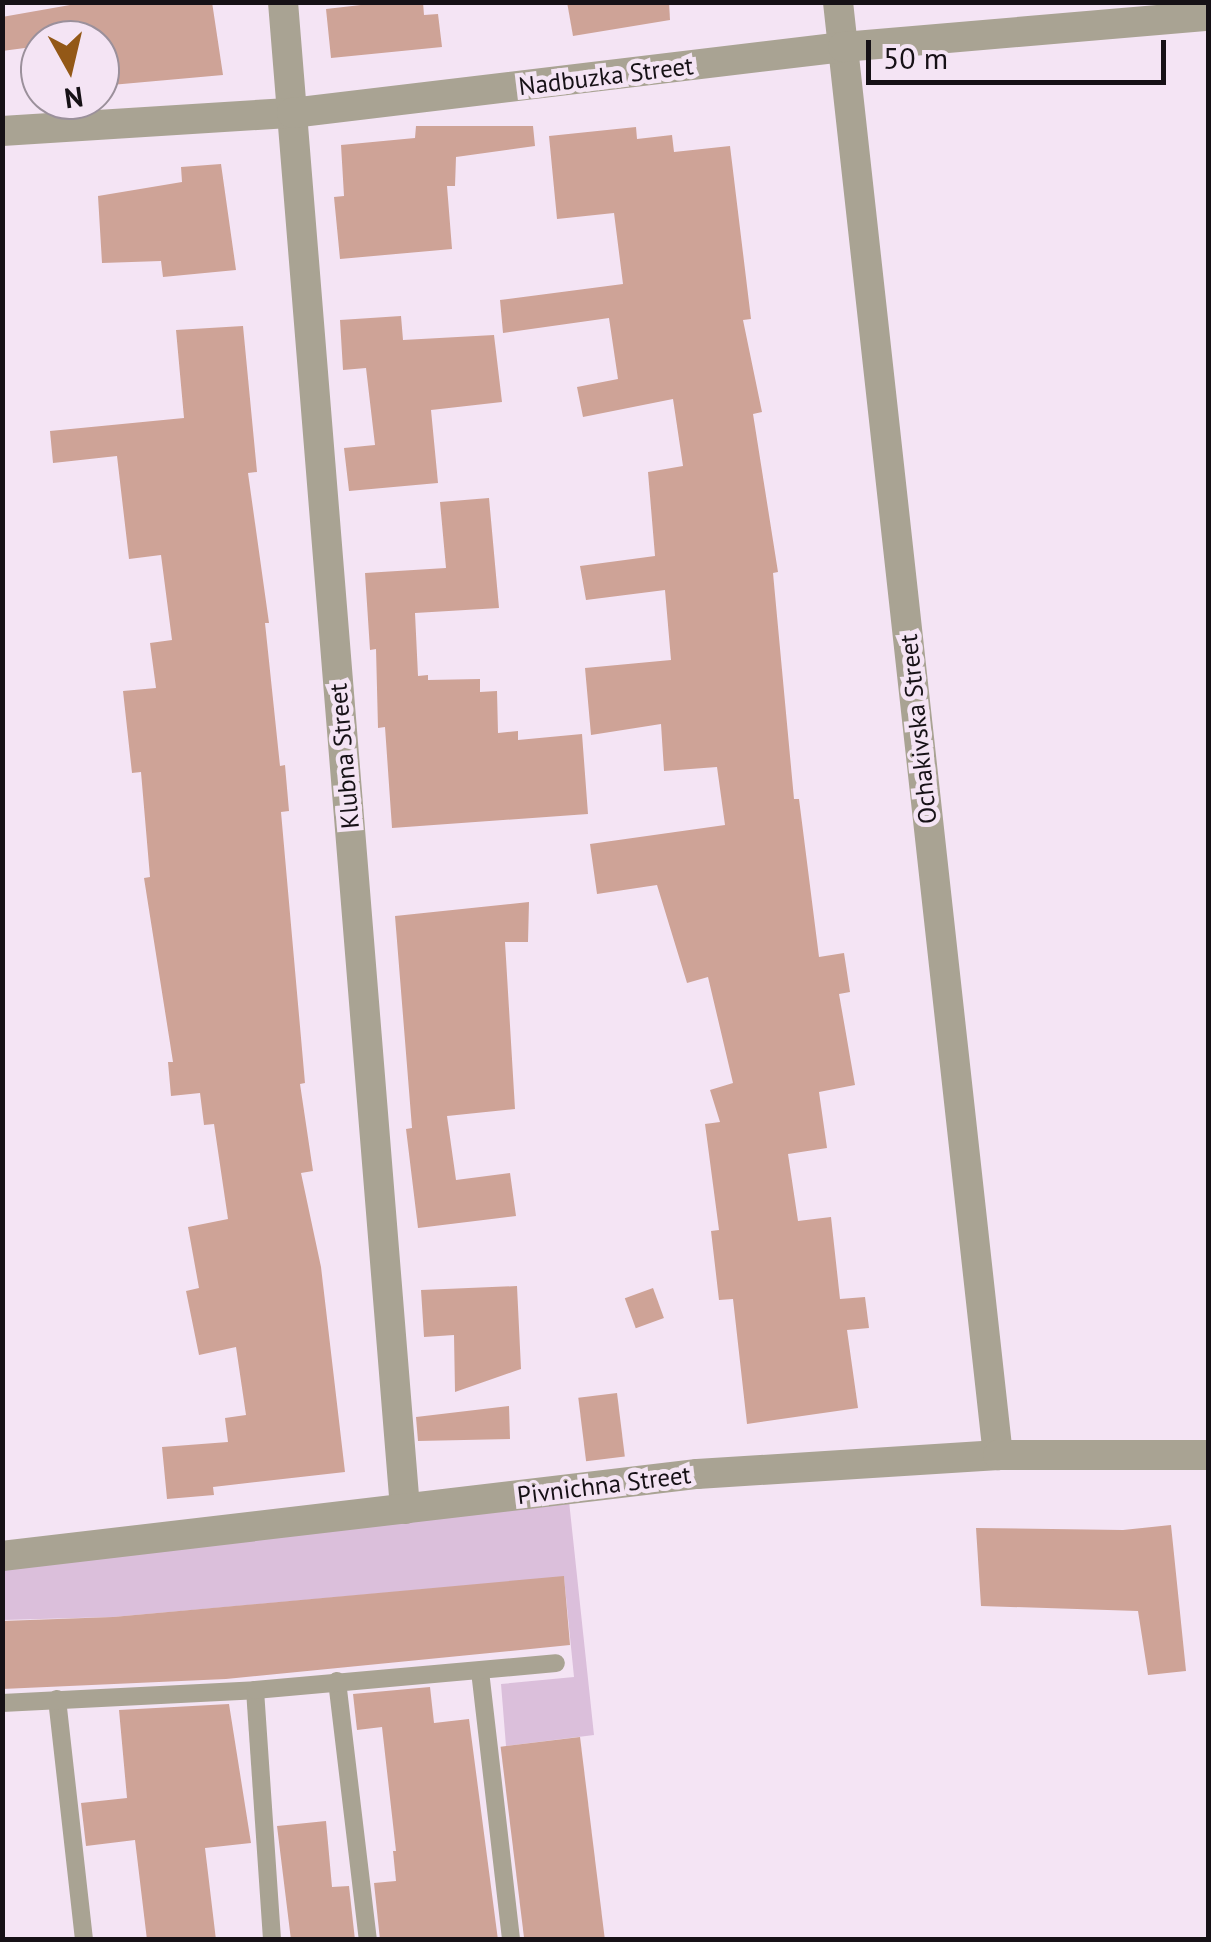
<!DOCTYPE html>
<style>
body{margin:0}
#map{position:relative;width:1211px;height:1942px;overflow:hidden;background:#f4e4f4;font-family:"PT Sans",sans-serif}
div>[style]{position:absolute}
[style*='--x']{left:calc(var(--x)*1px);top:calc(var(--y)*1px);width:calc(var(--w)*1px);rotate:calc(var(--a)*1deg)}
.green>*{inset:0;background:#dbbfdb}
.building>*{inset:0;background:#cea397;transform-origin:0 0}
.lane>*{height:18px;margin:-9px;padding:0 9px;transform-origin:9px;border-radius:9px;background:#a9a393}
.street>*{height:30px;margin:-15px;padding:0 15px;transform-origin:15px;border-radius:15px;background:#a9a393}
span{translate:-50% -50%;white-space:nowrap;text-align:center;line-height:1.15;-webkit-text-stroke:9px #f4e4f4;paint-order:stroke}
.street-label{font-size:25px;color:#161116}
.frame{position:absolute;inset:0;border:5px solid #161116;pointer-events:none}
.north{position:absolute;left:20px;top:20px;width:100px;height:100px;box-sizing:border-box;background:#f4e4f4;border:2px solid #9b909b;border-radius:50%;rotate:172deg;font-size:28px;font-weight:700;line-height:40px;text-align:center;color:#161116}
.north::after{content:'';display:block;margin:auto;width:35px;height:45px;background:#935817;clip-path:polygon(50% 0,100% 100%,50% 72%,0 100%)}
.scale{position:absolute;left:866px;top:40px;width:300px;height:45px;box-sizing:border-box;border:5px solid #161116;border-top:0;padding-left:12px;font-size:30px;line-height:35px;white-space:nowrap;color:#161116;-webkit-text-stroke:8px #f4e4f4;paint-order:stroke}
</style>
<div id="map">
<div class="green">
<i style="clip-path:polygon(569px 1501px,594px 1735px,506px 1746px,501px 1684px,574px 1677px,564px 1577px,113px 1617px,3px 1620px,3px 1567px)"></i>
</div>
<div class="building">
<i style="clip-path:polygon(87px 2px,212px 2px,223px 75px,100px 86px,100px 40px,40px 40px,40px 46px,2px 51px,2px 17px)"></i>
<i style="clip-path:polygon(387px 2px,423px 2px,424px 15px,438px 14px,442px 47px,331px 58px,326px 9px)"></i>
<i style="clip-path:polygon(567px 2px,669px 2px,670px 20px,573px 36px)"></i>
<i style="clip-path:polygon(416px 126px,533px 126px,535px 146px,456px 157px,455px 186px,447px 186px,452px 249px,340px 259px,334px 197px,344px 196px,341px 145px,415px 138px)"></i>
<i style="clip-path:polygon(636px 127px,637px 139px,672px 135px,674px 152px,730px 146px,751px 319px,743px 320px,762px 412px,753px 414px,778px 572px,773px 573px,794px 799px,799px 799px,819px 957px,844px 953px,850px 992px,839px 994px,855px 1085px,819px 1092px,827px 1148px,788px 1154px,798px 1221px,831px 1217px,840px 1299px,865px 1297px,869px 1328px,847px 1330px,858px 1408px,747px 1424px,733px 1299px,719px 1300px,711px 1231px,719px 1230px,705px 1124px,720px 1122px,710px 1090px,733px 1083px,708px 977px,687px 983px,657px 885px,597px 894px,590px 844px,725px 825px,717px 767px,664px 771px,661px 724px,591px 735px,585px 668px,671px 660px,665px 590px,586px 600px,580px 566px,655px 556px,648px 472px,683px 466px,673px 399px,583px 417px,577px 387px,618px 379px,609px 318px,503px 333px,500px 300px,623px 284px,614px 213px,557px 219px,549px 136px)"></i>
<i style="clip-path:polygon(221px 164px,236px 270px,163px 277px,161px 261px,102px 263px,98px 196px,182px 182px,181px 167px)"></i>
<i style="clip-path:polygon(401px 316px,403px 340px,494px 335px,502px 402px,431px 410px,438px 483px,349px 491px,344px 448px,375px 445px,366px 368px,343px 370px,340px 320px)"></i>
<i style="clip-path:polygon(243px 326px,257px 472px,248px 473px,269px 623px,265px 623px,280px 766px,285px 765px,289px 811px,281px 812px,305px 1083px,300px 1084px,313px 1171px,301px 1173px,321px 1267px,345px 1472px,213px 1487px,214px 1495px,167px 1499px,162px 1447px,228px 1442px,225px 1418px,246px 1415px,236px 1347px,199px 1355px,186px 1291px,199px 1288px,188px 1227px,228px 1219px,214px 1124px,204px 1125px,200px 1093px,171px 1096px,168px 1062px,173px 1062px,144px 878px,150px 877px,141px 772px,132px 773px,123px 691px,156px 688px,150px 643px,172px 640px,161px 555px,129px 559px,117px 456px,53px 463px,50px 431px,184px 418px,176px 330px)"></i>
<i style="clip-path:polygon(489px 498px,499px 608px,415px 613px,418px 676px,428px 675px,428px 680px,480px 679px,480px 692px,497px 691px,498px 733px,518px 731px,518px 740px,582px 734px,588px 814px,392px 828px,385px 727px,378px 728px,376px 649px,370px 650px,365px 573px,446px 568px,440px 502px)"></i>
<i style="clip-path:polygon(529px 902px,528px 942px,505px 942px,515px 1109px,447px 1116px,456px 1180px,510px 1173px,516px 1216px,418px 1228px,406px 1129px,412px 1128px,395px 916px)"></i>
<i style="clip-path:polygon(517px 1286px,521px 1369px,455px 1392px,454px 1335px,424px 1337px,421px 1290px)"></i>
<i style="left:653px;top:1288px;width:32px;height:30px;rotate:70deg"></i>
<i style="left:617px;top:1393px;width:64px;height:39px;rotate:83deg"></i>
<i style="clip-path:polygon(509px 1406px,510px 1439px,418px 1441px,416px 1417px)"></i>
<i style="clip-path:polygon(1171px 1525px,1186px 1671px,1148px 1675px,1138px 1611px,981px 1606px,976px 1528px,1123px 1530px)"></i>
<i style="clip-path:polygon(564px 1576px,570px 1645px,226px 1679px,2px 1689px,2px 1621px,113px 1617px)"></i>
<i style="clip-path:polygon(430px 1687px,434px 1723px,469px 1719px,498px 1940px,380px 1940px,374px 1883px,396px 1881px,393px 1851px,396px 1851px,382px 1727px,357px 1730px,353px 1694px)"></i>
<i style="clip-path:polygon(229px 1704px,251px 1843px,205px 1848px,216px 1940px,147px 1940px,135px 1840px,86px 1846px,81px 1803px,127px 1798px,119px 1710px)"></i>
<i style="left:580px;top:1737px;width:205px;height:80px;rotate:83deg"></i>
<i style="clip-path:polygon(326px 1821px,332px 1887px,349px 1886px,355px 1940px,291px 1940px,277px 1826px)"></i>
</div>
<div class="lane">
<i style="--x:480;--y:1671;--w:271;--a:83.4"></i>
<i style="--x:337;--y:1681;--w:261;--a:83.2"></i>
<i style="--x:255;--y:1690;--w:251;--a:86.1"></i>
<i style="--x:57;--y:1699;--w:243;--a:83.6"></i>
<i style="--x:2;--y:1703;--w:253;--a:-2.9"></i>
<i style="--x:255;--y:1690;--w:302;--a:-5.1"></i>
</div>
<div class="street">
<i style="--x:283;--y:2;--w:1512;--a:85.37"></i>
<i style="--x:838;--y:2;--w:1462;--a:83.72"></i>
<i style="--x:2;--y:131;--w:291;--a:-3.6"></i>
<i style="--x:292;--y:113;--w:555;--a:-6.83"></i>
<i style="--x:843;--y:47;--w:366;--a:-4.9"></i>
<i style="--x:2;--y:1556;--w:700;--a:-6.73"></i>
<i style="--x:697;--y:1474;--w:302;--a:-3.6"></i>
<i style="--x:998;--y:1455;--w:210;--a:0"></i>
</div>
<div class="street-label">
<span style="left:606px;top:76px;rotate:-7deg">Nadbuzka Street</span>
<span style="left:918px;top:729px;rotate:-96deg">Ochakivska Street</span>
<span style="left:344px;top:756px;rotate:-95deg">Klubna Street</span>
<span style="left:604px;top:1485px;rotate:-7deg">Pivnichna Street</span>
</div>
<div class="frame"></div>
<div class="north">N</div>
<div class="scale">50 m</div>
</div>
